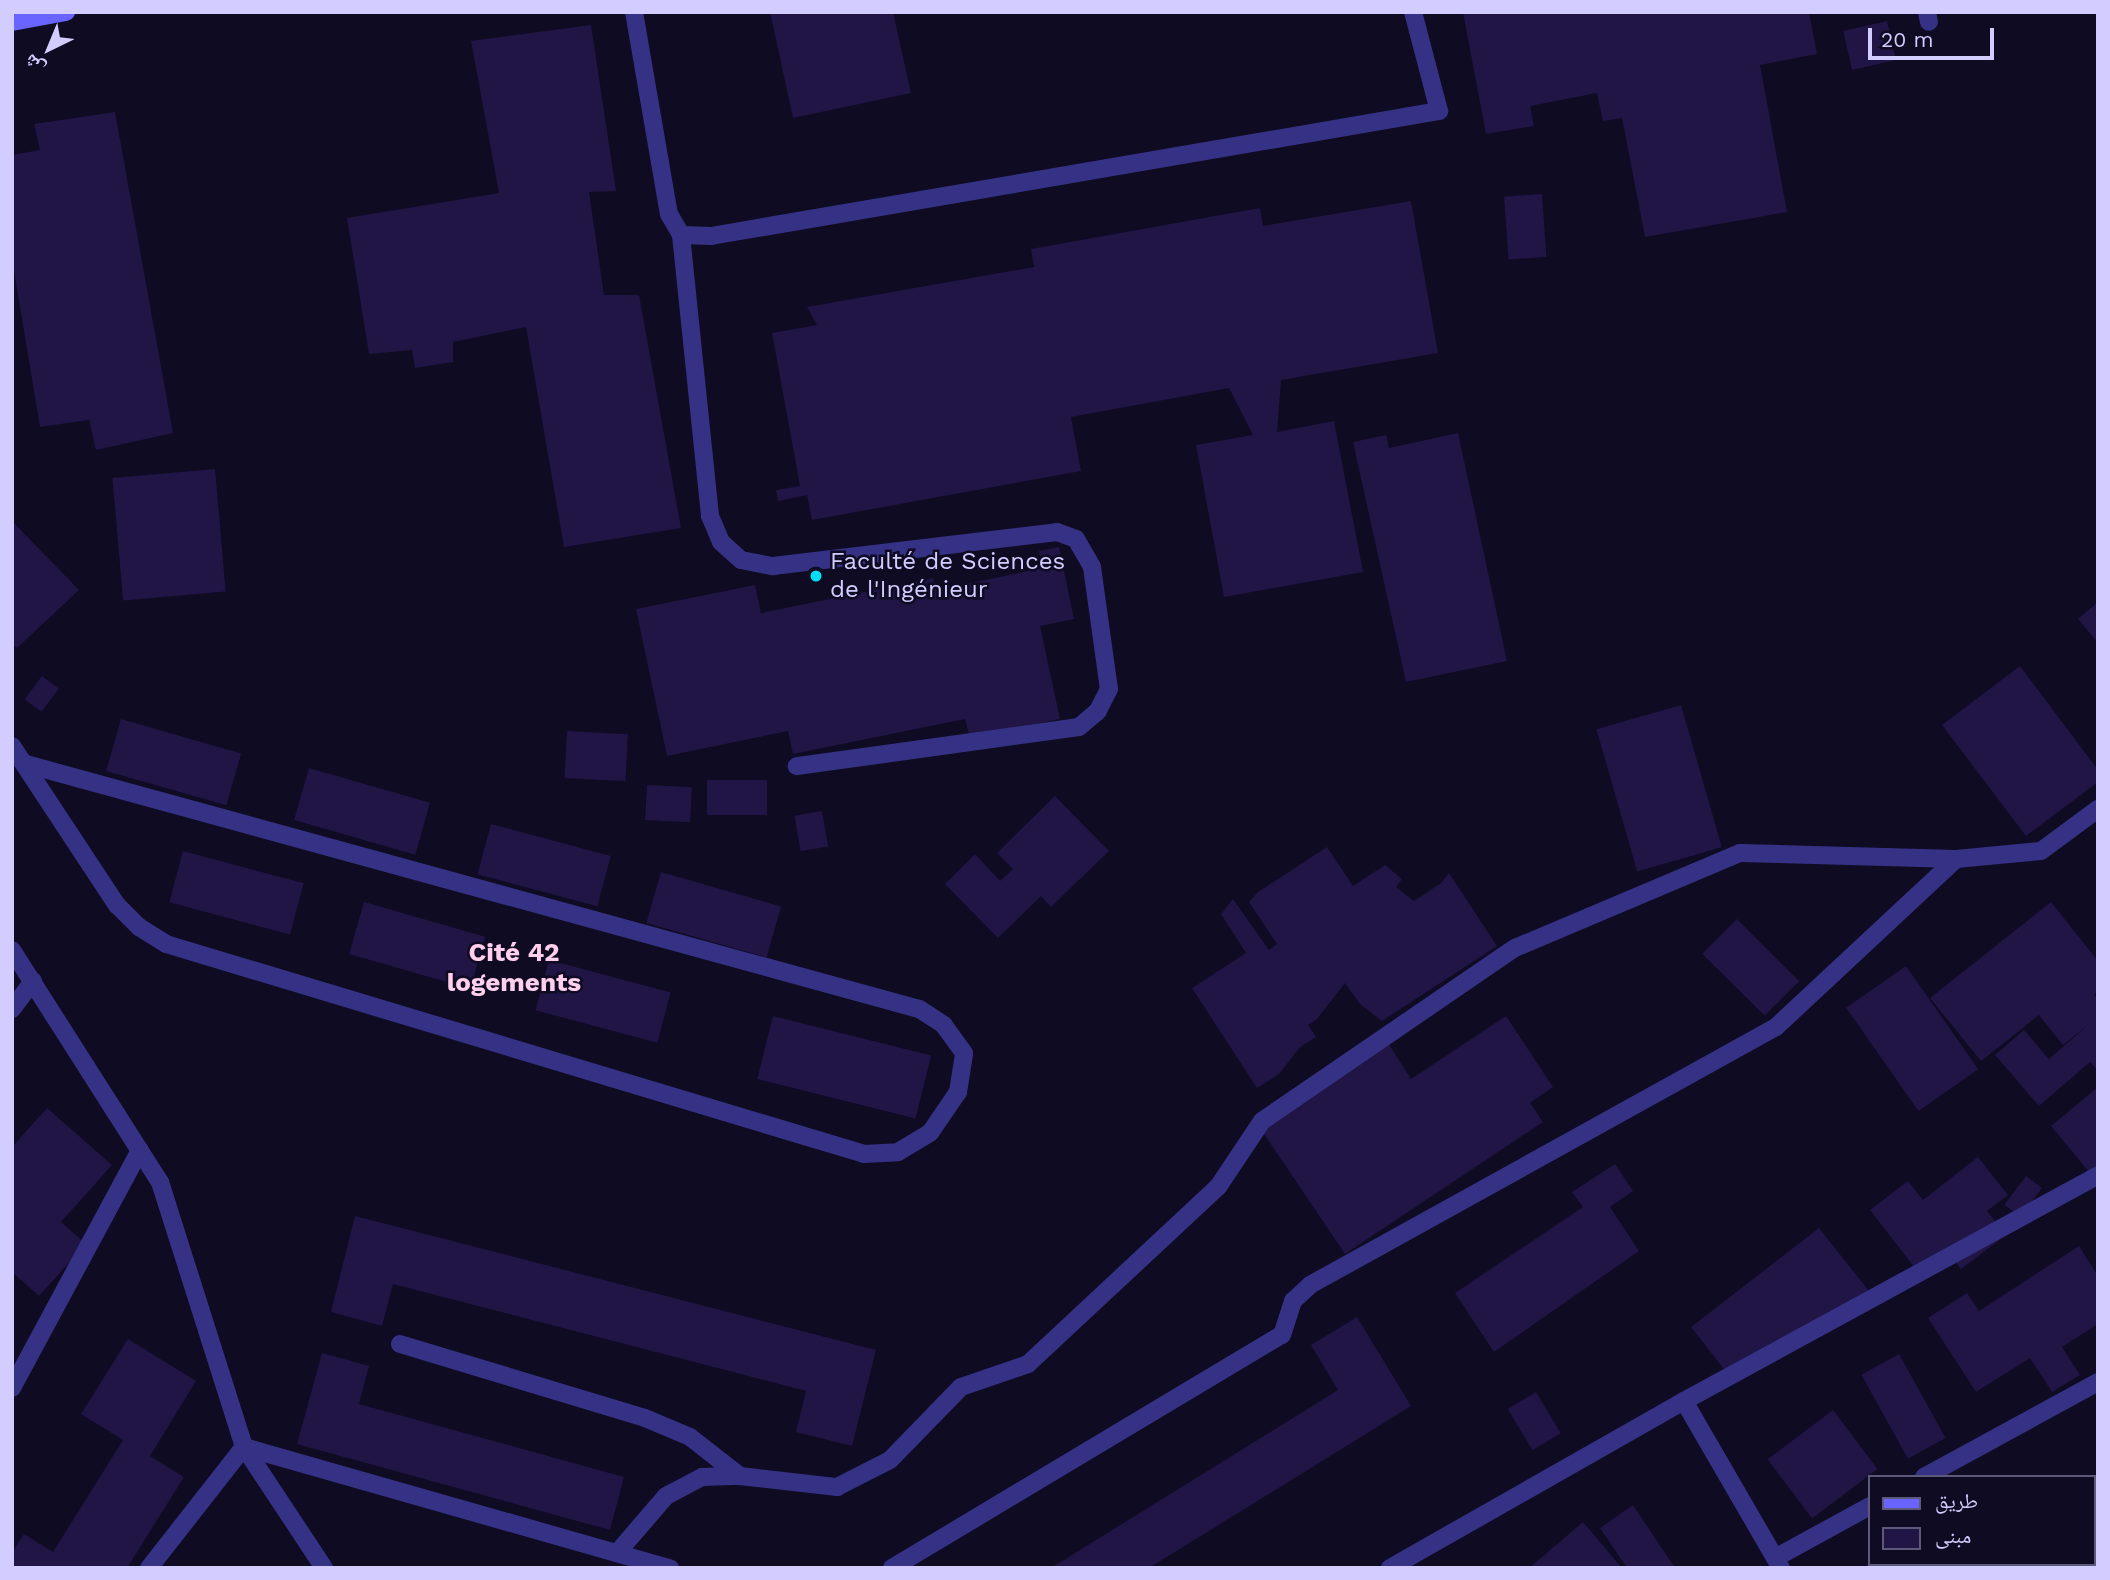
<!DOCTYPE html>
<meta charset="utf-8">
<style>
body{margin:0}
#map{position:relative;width:2110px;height:1580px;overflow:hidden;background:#0f0b23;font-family:"Work Sans","Noto Naskh Arabic",sans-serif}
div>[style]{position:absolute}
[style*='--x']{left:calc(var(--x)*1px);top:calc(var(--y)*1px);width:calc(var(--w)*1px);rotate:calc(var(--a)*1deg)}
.building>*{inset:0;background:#201545;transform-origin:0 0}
.service>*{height:18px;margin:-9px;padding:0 9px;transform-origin:9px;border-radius:9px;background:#353286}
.minor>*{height:18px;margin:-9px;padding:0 9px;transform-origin:9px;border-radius:9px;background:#353286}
.secondary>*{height:18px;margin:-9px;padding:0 9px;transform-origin:9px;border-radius:9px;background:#6964ff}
.dots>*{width:19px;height:19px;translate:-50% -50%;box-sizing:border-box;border:4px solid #0f0b23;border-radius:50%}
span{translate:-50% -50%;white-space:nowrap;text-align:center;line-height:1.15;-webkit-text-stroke:5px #0f0b23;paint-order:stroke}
.poi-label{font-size:24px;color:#d3cdff}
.left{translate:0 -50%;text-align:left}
.neighbourhood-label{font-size:26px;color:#ffcfed;font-weight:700}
.frame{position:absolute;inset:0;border:14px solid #d3cdff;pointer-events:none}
.legend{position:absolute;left:1868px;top:1475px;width:228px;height:91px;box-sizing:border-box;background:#0f0b23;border:2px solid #5d597b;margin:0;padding:9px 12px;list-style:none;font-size:21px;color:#d3cdff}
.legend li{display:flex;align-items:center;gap:14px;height:35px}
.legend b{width:35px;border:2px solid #5d597b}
.north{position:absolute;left:14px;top:14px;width:70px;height:70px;-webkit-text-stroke:5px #0f0b23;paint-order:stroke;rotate:223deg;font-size:19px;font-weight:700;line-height:28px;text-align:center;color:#d3cdff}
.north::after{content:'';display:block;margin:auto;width:24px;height:32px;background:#d3cdff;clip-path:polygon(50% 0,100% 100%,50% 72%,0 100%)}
.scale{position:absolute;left:1868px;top:28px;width:126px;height:32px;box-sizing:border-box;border:4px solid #d3cdff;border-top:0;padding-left:9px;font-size:21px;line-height:24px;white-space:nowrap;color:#d3cdff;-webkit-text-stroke:5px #0f0b23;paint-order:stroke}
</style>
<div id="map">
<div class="building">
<i style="clip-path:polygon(770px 12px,893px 12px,911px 93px,793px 118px)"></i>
<i style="clip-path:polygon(1463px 12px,1809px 12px,1817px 54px,1760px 65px,1787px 212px,1645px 237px,1622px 118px,1603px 121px,1597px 93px,1530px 106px,1534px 126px,1486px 134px)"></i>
<i style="left:1887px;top:21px;width:40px;height:45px;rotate:77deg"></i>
<i style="clip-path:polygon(591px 25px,616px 191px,589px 192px,604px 295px,639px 295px,681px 528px,564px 547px,526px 327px,453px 342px,453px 362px,415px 368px,412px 350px,369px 354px,347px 218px,499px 193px,471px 41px)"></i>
<i style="clip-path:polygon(115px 112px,173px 433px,96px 450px,89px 420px,40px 427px,12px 259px,12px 155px,40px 150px,34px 124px)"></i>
<i style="left:1542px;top:194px;width:63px;height:38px;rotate:86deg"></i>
<i style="clip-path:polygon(1411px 201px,1438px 353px,1281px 380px,1277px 432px,1334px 421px,1363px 572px,1224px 597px,1196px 445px,1253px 435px,1229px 388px,1071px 417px,1081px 471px,812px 520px,807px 495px,778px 501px,776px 490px,800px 486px,772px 333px,817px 325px,807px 307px,1034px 267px,1031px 249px,1260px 208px,1263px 226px)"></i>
<i style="clip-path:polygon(1458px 433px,1507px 661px,1406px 682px,1353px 442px,1386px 435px,1389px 448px)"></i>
<i style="left:215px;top:469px;width:123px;height:103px;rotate:85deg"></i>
<i style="clip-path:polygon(12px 521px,79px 590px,17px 648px,12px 644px)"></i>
<i style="clip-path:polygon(1059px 547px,1074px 619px,1040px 626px,1060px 719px,970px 738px,965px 719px,793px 754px,788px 731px,667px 756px,636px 609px,755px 585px,761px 613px,933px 578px,936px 590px,1043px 568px,1039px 551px)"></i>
<i style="clip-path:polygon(2098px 602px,2098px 643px,2078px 619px)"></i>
<i style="clip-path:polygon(2020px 666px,2098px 770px,2098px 782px,2026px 836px,1942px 725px)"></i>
<i style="left:42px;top:676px;width:21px;height:29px;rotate:37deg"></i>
<i style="left:1681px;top:705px;width:148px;height:88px;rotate:74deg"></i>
<i style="left:121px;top:719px;width:125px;height:54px;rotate:16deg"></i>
<i style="left:567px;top:731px;width:61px;height:47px;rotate:3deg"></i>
<i style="left:309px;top:768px;width:126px;height:54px;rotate:16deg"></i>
<i style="left:707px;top:780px;width:60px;height:35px"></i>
<i style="left:647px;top:785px;width:45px;height:35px;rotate:3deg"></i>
<i style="clip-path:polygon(1055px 796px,1109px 851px,1051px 907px,1041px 896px,998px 938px,945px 884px,975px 854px,1000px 881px,1013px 869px,997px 853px)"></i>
<i style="left:822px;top:811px;width:36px;height:28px;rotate:80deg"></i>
<i style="left:491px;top:824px;width:124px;height:52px;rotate:15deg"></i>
<i style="clip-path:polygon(1327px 847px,1353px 886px,1385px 865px,1402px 879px,1396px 887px,1414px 901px,1441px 883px,1449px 873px,1497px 946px,1382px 1021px,1360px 1004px,1345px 983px,1317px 1019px,1308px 1025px,1316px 1037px,1300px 1047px,1279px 1074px,1257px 1088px,1192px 988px,1246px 953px,1221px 914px,1233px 899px,1269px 950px,1277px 944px,1249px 902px,1258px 892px)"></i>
<i style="left:183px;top:851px;width:125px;height:53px;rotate:15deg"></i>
<i style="left:661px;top:872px;width:125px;height:53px;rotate:16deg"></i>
<i style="left:364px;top:902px;width:126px;height:54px;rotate:16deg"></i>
<i style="clip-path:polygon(2051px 902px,2098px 961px,2098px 991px,2094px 994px,2098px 1000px,2098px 1071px,2090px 1062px,2039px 1106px,1995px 1055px,2024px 1030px,2049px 1059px,2090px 1023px,2063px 1045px,2039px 1015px,1981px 1061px,1930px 998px)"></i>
<i style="left:1737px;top:919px;width:88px;height:49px;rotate:45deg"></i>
<i style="left:549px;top:960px;width:126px;height:52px;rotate:15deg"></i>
<i style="left:1906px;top:966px;width:126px;height:73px;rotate:55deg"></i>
<i style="left:773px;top:1016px;width:163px;height:65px;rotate:14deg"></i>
<i style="clip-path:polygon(1506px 1016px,1553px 1087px,1530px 1103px,1543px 1122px,1345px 1254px,1260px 1128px,1388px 1043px,1411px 1079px)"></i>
<i style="clip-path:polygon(2098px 1087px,2098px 1165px,2089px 1172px,2051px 1126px)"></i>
<i style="clip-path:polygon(47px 1108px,112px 1165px,61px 1222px,86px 1244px,39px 1296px,12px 1272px,12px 1147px)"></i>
<i style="clip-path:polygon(1978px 1157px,2008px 1195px,1987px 1211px,2006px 1235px,1961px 1269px,1946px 1250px,1918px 1272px,1870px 1210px,1908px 1181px,1923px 1200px)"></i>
<i style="clip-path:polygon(1615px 1164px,1633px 1191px,1610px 1207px,1639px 1251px,1494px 1352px,1455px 1293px,1583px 1207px,1572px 1192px)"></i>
<i style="left:2026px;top:1176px;width:20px;height:36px;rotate:37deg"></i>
<i style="clip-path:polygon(355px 1216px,876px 1350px,852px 1446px,796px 1432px,806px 1391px,393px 1284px,382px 1326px,331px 1312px)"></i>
<i style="clip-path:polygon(1819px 1228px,1869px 1291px,1734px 1382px,1691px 1327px)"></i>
<i style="clip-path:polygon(2079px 1246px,2098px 1276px,2098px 1324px,2062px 1347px,2080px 1375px,2052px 1392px,2030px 1358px,1976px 1392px,1928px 1318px,1967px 1293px,1979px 1311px)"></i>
<i style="clip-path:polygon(1357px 1317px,1411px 1406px,1149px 1568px,1051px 1568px,1338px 1390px,1311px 1345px)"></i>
<i style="clip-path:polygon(128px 1339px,196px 1381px,150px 1456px,184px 1477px,127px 1568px,12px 1568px,12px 1552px,24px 1534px,53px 1552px,123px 1440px,81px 1414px)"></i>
<i style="clip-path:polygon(322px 1353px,369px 1366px,359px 1404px,624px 1477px,610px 1530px,297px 1444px)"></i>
<i style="left:1899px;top:1354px;width:96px;height:43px;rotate:61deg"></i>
<i style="left:1536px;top:1392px;width:48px;height:33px;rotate:59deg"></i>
<i style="left:1833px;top:1410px;width:74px;height:82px;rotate:53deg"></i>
<i style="clip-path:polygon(1633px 1505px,1675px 1568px,1627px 1568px,1600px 1528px)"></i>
<i style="clip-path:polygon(1583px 1522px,1622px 1568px,1529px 1568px)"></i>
<i style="clip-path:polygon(1869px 1564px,1916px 1564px,1917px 1566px,1862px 1568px)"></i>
<i style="left:1943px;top:1564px;width:58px;height:6px"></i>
<i style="clip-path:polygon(2021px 1564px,2054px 1564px,2056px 1568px,2016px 1568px)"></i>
</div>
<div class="service">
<i style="--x:634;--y:12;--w:205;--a:80.2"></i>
<i style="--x:669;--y:214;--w:24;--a:60"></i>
<i style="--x:681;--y:235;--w:30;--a:2"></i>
<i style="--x:711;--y:236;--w:739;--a:-9.74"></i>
<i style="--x:1439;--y:111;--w:102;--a:-104.7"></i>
<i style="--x:1927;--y:12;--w:10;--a:79"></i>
<i style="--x:681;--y:235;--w:282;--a:84.1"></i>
<i style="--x:710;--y:516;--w:28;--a:67"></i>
<i style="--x:721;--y:542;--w:27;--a:42"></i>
<i style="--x:741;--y:560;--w:33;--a:11"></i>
<i style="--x:773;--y:566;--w:286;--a:-6.8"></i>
<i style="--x:1057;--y:532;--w:20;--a:20"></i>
<i style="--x:1076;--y:539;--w:32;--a:60"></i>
<i style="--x:1092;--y:567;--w:123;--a:82.1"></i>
<i style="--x:1109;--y:689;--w:25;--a:117"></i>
<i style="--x:1098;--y:711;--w:25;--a:140"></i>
<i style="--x:1079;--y:727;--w:285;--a:172.1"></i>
<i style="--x:400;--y:1344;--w:256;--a:16.8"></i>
<i style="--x:645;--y:1418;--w:49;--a:22.9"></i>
<i style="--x:690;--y:1437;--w:63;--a:38"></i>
</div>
<div class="minor">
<i style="--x:12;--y:746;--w:191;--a:56.6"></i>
<i style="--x:117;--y:905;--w:31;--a:45"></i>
<i style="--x:139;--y:927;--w:32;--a:32"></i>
<i style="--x:166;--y:944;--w:729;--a:16.74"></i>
<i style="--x:864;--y:1154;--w:34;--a:-3"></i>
<i style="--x:898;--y:1152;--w:37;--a:-31"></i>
<i style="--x:930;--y:1133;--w:50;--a:-55.7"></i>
<i style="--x:958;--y:1092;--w:39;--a:-81"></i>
<i style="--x:964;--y:1053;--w:34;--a:-126"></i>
<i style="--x:944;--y:1025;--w:30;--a:-147"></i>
<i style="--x:919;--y:1009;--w:926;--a:-164.66"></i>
<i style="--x:12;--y:950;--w:275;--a:57.5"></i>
<i style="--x:160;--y:1182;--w:278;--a:72.4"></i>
<i style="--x:244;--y:1447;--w:145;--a:56.5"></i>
<i style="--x:12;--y:1009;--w:35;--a:-53"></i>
<i style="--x:12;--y:1388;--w:270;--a:-61.7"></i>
<i style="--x:1684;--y:1401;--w:193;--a:59.9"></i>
<i style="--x:1924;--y:1477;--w:198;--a:-28.6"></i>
<i style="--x:617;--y:1553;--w:75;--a:-49.3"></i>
<i style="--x:666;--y:1496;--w:41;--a:-27.8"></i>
<i style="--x:702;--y:1477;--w:38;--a:-2"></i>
<i style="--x:740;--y:1476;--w:98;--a:6.5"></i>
<i style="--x:837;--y:1487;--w:59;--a:-27"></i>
<i style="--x:890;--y:1460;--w:102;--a:-45.8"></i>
<i style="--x:961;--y:1387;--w:71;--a:-18.9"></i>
<i style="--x:1028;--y:1364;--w:260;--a:-43"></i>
<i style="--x:1218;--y:1187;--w:79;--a:-56.3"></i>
<i style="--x:1262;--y:1121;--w:306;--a:-34.4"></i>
<i style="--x:1515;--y:948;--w:244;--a:-22.9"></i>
<i style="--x:1740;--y:853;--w:216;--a:1.6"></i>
<i style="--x:1775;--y:1558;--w:108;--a:-28.7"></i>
<i style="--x:149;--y:1568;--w:154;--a:-51.9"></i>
<i style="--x:244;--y:1447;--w:443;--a:15.9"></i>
<i style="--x:892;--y:1568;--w:454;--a:-30.9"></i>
<i style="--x:1282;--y:1335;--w:36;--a:-72"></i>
<i style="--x:1293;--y:1301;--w:23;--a:-43"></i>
<i style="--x:1310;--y:1285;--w:533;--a:-28.97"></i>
<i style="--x:1776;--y:1027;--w:246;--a:-43"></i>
<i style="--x:1956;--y:859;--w:85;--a:-5.4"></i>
<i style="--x:2041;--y:851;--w:71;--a:-36.4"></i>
<i style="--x:1390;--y:1568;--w:338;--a:-29.6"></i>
<i style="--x:1684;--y:1401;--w:472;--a:-28.6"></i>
</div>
<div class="secondary">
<i style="--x:12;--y:22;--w:55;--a:-10.5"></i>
</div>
<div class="dots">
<i style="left:816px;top:576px;background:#00ddf8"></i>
</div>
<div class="poi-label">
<span class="left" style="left:830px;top:576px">Faculté de Sciences<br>de l'Ingénieur</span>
</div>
<div class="neighbourhood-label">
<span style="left:514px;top:968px">Cité 42<br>logements</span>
</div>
<div class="frame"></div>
<ul class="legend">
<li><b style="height:9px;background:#6964ff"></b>طريق</li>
<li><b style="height:19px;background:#201545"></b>مبنى</li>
</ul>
<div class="north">ش</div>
<div class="scale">20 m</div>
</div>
